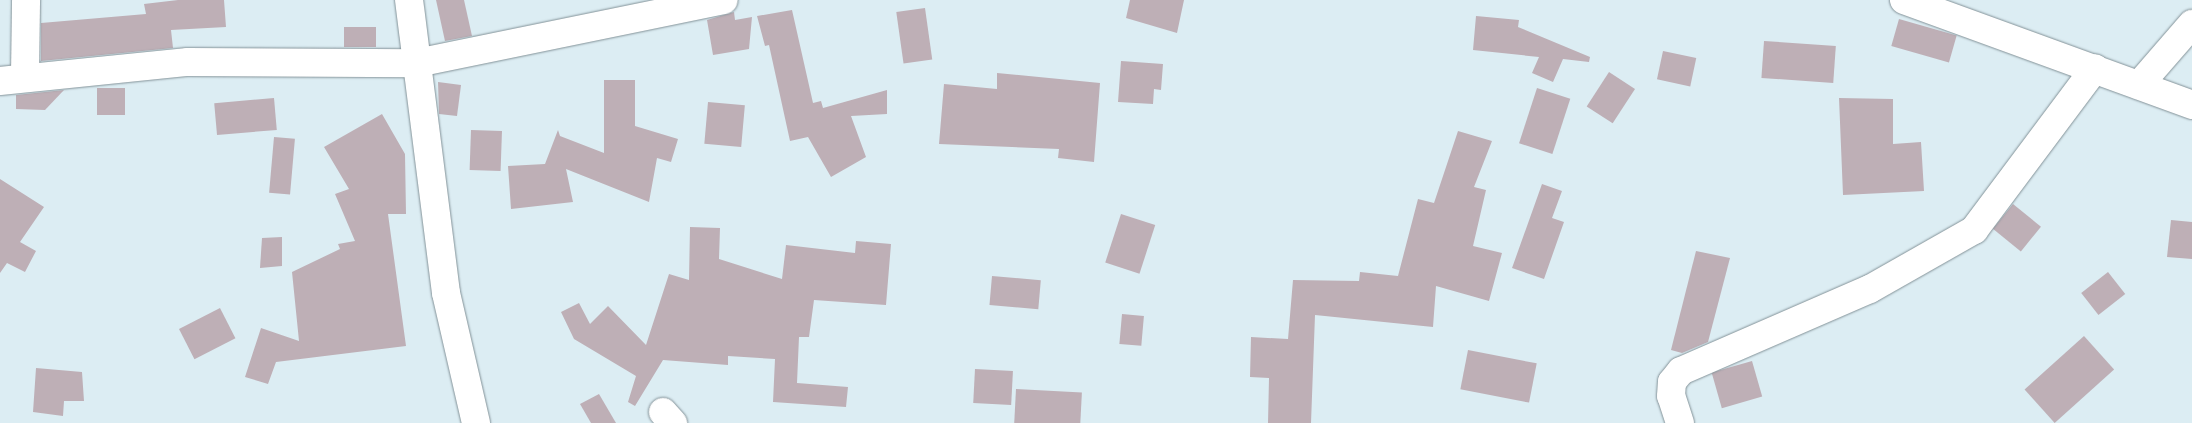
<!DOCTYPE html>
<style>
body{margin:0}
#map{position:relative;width:2192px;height:423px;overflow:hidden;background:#dcedf3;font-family:Barlow,sans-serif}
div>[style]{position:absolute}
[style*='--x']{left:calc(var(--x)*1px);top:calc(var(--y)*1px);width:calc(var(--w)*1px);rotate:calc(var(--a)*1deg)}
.building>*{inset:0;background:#beafb6;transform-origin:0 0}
.roads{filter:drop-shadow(0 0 1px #839298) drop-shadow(0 0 1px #839298)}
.minor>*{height:28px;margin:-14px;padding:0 14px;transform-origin:14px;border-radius:14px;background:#fff}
.tertiary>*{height:28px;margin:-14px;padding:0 14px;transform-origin:14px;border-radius:14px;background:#fff}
span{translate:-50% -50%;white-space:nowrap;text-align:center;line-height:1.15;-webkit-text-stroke:4px #dcedf3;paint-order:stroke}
</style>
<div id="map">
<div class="building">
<i style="clip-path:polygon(178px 0,224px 0,226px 27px,171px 30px,173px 48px,41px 61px,41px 23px,146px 14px,144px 4px)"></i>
<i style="clip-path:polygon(436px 0,464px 0,472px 36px,445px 41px)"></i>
<i style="clip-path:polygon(1130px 0,1184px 0,1177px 33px,1126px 18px)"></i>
<i style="left:925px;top:8px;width:52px;height:29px;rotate:82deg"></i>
<i style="clip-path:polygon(792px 10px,813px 103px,821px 101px,823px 108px,887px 90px,887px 114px,851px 116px,866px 157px,831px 177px,808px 137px,790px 141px,769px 45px,765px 46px,757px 16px)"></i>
<i style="clip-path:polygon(734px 12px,735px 20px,752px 17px,749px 49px,713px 55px,707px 20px)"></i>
<i style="clip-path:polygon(1476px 16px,1519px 20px,1518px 27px,1590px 57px,1589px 62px,1563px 59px,1553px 82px,1532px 73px,1539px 57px,1473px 50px)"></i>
<i style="left:1899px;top:19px;width:60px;height:28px;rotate:16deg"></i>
<i style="left:344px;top:27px;width:32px;height:20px"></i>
<i style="left:1764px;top:41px;width:72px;height:37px;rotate:4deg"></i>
<i style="left:1663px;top:51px;width:34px;height:29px;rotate:12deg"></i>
<i style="clip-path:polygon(1121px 61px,1163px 64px,1161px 90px,1154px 89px,1153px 104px,1118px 102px)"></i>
<i style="left:1609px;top:72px;width:31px;height:41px;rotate:33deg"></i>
<i style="clip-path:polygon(997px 73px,1100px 83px,1094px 162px,1058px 158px,1059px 149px,939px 144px,944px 84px,997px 89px)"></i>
<i style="clip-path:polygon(604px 80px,635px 80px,635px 126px,678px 139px,671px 162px,657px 158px,649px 202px,566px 169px,573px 202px,511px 209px,508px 166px,545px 164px,558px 130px,560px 136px,604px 153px)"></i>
<i style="clip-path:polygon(438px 82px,461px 85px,457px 116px,439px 114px)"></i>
<i style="left:97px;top:88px;width:28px;height:27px"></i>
<i style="left:1537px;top:88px;width:35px;height:58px;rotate:18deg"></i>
<i style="clip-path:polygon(64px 90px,45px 110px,16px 109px,16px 95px)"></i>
<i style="left:274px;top:98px;width:32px;height:60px;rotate:85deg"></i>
<i style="clip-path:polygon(1839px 98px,1893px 99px,1893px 144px,1921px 142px,1924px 191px,1843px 195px)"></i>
<i style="left:708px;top:102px;width:37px;height:42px;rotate:5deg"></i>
<i style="clip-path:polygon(382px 114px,405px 154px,406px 214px,388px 214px,406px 346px,276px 362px,268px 384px,245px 377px,261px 328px,299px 341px,292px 272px,340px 249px,338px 244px,355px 241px,335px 194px,349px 189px,324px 147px)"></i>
<i style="left:471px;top:130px;width:31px;height:40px;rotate:2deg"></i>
<i style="clip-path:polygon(1458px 131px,1492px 141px,1474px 187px,1486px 190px,1473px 246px,1502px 253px,1489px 301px,1436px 286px,1433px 327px,1315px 315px,1311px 423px,1268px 423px,1269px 378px,1250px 377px,1251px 337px,1288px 339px,1293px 280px,1359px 281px,1360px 272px,1398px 276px,1418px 199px,1434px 203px)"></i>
<i style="left:274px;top:137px;width:21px;height:56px;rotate:5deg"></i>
<i style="clip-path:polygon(0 179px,44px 207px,20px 242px,36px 251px,25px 272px,7px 263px,0 273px)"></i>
<i style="clip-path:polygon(1542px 184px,1562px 191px,1552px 218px,1564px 222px,1544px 279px,1512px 268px)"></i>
<i style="left:2013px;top:204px;width:36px;height:32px;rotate:39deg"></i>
<i style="left:1121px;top:214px;width:36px;height:51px;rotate:18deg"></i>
<i style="clip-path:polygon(2171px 220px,2192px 222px,2192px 259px,2167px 257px)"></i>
<i style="clip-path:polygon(690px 227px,720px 228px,719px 259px,782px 279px,786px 245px,855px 253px,856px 241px,891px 244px,886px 305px,814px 300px,809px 337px,799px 337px,797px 383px,848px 387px,846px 407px,773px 402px,775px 359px,728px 356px,728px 365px,663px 360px,635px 406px,628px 402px,636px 376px,574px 339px,561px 312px,579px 303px,590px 324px,608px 306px,646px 345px,669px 274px,689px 280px)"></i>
<i style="clip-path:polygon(282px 237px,282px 266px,260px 268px,262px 238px)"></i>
<i style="clip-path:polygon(1696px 251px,1730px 258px,1708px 342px,1682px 353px,1671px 350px)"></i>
<i style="left:2108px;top:272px;width:28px;height:34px;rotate:52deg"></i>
<i style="left:992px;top:276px;width:49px;height:29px;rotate:5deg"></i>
<i style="left:220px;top:308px;width:34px;height:46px;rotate:63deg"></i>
<i style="left:1122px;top:314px;width:22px;height:30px;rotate:5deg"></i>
<i style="left:2084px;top:336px;width:45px;height:80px;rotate:48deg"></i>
<i style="left:1468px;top:350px;width:70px;height:40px;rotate:11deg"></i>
<i style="left:1752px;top:361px;width:37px;height:42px;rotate:74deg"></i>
<i style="clip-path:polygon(36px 368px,82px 372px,84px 401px,64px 401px,63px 416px,33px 412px)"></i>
<i style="left:975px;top:369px;width:38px;height:34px;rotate:3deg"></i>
<i style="left:1016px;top:389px;width:66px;height:34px;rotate:3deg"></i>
<i style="clip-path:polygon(599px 394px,616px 423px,591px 423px,580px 404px)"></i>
</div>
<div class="roads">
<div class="minor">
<i style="--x:25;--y:75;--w:75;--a:-89.2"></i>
<i style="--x:0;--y:81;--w:189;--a:-5.8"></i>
<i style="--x:188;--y:62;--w:229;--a:0.3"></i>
<i style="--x:417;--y:63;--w:64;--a:-97.2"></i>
<i style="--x:2139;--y:85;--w:81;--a:-49"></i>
<i style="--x:663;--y:412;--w:15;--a:48"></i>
<i style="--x:1680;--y:423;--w:28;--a:-108"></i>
<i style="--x:1671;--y:396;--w:14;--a:-86"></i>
<i style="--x:1672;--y:382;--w:14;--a:-51"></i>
<i style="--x:1681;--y:371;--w:206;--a:-23.5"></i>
<i style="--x:1870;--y:289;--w:120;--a:-29.6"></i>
<i style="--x:1974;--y:230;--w:202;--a:-53.2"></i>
</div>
<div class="tertiary">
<i style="--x:1904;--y:0;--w:307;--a:20"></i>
<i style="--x:476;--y:423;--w:133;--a:-103"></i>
<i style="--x:446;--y:293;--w:232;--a:-97.2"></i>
<i style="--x:417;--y:63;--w:313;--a:-11.6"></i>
</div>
</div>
</div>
